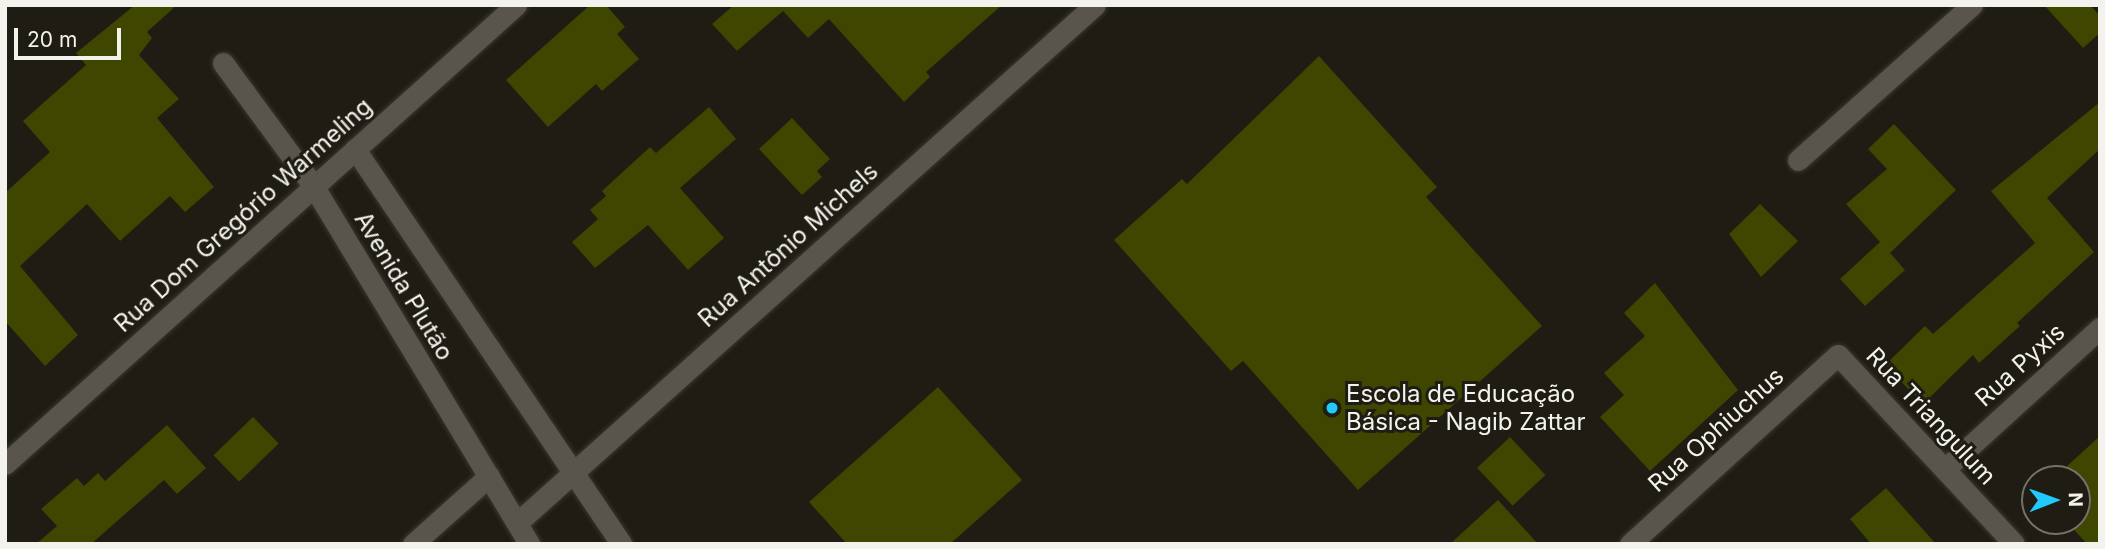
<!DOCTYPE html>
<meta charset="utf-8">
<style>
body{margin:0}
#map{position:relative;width:2105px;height:549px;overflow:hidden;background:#1f1c14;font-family:Inter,sans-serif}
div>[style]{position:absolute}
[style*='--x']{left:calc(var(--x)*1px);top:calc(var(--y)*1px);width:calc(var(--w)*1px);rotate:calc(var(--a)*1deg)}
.building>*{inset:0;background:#3e4600;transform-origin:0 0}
.roads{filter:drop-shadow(0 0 2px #383631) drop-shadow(0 0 2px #383631)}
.minor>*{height:21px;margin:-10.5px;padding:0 10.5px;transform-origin:10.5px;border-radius:10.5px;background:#59554c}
.dots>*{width:19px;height:19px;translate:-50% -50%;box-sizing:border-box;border:4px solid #1f1c14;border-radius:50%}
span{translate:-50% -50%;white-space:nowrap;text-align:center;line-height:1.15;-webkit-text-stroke:6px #1f1c14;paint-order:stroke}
.street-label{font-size:24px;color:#f4f2ec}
.poi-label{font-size:24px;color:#f4f2ec}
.left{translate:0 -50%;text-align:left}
.frame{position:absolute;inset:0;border:7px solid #f4f2ec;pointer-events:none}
.north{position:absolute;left:2021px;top:465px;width:70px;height:70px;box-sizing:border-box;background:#1f1c14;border:2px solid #74726a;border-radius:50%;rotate:89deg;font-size:19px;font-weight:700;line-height:28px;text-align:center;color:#f4f2ec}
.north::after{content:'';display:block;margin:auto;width:24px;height:32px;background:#22c9fd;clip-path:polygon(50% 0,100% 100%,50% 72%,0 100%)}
.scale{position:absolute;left:14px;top:28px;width:107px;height:32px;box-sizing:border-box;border:4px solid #f4f2ec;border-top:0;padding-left:9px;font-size:21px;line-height:24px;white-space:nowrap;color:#f4f2ec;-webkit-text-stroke:5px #1f1c14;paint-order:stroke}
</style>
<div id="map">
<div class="building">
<i style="clip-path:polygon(135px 5px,177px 5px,147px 32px,152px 38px,139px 55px,179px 99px,157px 118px,214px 187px,185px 212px,170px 196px,120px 241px,87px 204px,20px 266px,78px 335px,45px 366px,5px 321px,5px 193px,50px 152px,23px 121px,86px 65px,76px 53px)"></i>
<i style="clip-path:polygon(590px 5px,606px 5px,625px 27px,617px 34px,639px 59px,602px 91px,596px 84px,548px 127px,506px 80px)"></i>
<i style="clip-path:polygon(734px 5px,1002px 5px,926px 72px,930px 77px,904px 102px,829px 19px,808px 38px,783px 11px,737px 51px,712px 24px)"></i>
<i style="clip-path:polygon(2044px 5px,2090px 5px,2100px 16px,2100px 33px,2083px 48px)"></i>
<i style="clip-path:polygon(1319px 56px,1437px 187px,1426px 197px,1542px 326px,1358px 490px,1243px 361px,1231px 371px,1114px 240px,1182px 179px,1187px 184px)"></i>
<i style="clip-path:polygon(2100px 102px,2100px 149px,2047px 198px,2094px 252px,2017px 323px,2020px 326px,1979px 363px,1973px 355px,1923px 404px,1885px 365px,1925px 326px,1933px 334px,2035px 243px,1991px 191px)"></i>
<i style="clip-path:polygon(709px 107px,736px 139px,680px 188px,724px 238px,688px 270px,648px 225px,595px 268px,572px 242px,598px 219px,590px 210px,606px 196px,602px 191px,650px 147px,656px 153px)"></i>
<i style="clip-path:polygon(792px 118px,830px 159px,817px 171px,822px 177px,802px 195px,759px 149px)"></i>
<i style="clip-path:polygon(1894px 124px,1956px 190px,1890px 253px,1905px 270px,1865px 306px,1840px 279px,1880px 242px,1846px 204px,1887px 169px,1868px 149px)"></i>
<i style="clip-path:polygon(1760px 204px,1798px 241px,1761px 277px,1729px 234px)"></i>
<i style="clip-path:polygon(1655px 283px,1738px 390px,1650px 471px,1600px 417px,1624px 395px,1604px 373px,1645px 336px,1624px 313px)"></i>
<i style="clip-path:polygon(938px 387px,1022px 480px,950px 544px,847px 544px,809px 502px)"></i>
<i style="left:253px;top:417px;width:37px;height:55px;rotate:46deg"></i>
<i style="clip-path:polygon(167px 425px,206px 468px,177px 494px,164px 480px,91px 544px,36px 544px,57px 526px,41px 509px,77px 478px,84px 486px,98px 473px,105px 481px)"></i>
<i style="clip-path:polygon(2100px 436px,2100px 544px,2087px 544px,2067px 522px,2058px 531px,2049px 521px,2077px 521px,2077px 479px,2053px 479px)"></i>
<i style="left:1510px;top:437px;width:52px;height:45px;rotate:47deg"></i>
<i style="clip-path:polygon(1886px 488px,1936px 544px,1871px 544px,1850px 519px)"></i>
<i style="clip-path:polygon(1498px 500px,1538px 544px,1450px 544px)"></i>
</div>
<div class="roads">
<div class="minor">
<i style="--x:223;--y:63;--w:154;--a:53.7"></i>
<i style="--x:314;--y:187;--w:417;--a:58.9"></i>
<i style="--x:355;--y:149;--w:476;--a:56"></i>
<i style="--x:1798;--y:160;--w:233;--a:-41.7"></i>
<i style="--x:5;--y:464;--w:687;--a:-41.93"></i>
<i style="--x:1945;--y:469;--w:210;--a:-42.3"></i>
<i style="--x:517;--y:523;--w:776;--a:-41.87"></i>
<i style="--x:413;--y:544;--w:102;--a:-41.8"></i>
<i style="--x:1630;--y:544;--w:281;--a:-42.3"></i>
<i style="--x:1838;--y:355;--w:258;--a:47"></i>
</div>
</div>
<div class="dots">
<i style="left:1332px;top:408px;background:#22c9fd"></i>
</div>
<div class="street-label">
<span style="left:243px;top:215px;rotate:-42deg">Rua Dom Gregório Warmeling</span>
<span style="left:788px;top:245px;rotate:-42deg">Rua Antônio Michels</span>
<span style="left:404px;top:286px;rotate:59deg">Avenida Plutão</span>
<span style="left:2020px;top:365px;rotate:-42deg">Rua Pyxis</span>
<span style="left:1931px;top:416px;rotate:47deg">Rua Triangulum</span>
<span style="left:1716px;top:430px;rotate:-42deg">Rua Ophiuchus</span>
</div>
<div class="poi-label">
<span class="left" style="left:1346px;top:408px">Escola de Educação<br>Básica - Nagib Zattar</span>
</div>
<div class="frame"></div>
<div class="north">N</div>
<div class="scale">20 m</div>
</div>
